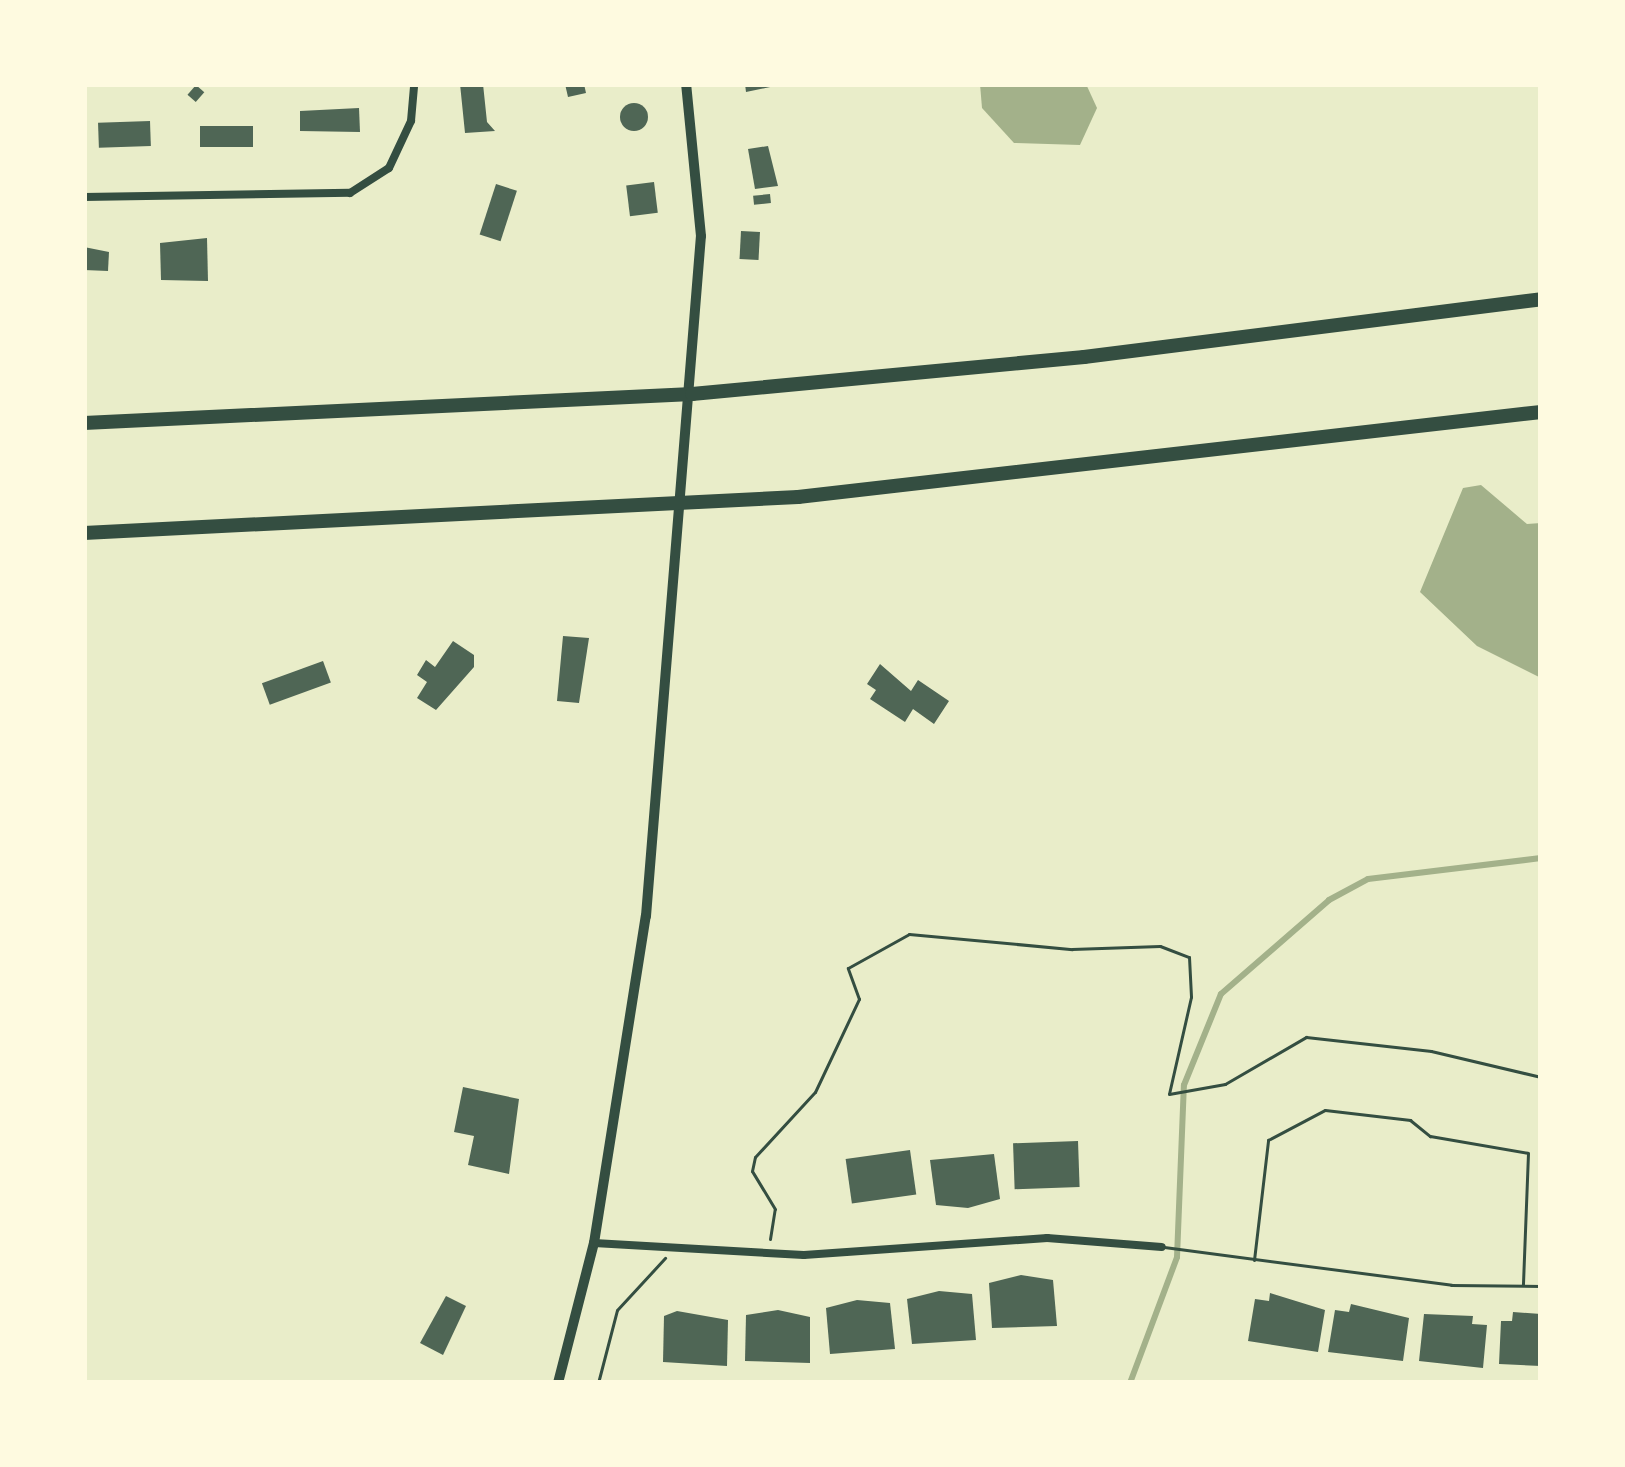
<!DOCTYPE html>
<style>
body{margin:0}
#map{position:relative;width:1625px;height:1467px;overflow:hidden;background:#e9edc9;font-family:Rubik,sans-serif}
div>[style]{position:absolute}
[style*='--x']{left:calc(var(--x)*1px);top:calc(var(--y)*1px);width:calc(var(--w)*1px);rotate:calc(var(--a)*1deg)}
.water>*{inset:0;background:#a3b18a}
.stream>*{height:6px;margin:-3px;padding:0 3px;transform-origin:3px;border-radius:3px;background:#a3b18a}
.building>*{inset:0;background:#4f6655;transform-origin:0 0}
.round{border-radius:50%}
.path>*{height:3px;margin:-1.5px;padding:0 1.5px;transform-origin:1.5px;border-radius:1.5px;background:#344e41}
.service>*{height:3px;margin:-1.5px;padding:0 1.5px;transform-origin:1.5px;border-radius:1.5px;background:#344e41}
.minor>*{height:8px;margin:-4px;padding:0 4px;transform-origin:4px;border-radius:4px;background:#344e41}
.secondary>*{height:10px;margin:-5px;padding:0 5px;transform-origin:5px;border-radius:5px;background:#344e41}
.motorway>*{height:14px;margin:-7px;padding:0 7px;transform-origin:7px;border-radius:7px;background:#344e41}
span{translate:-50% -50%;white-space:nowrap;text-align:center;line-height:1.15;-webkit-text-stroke:9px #fefae0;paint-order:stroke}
.frame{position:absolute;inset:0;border:87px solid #fefae0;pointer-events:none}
</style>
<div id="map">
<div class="water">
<i style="clip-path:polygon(980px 84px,1086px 84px,1097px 108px,1080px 145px,1014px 143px,982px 108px)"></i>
<i style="clip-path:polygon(1481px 485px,1527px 524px,1541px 523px,1541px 678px,1477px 646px,1420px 592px,1463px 488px)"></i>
</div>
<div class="stream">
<i style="--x:1130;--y:1383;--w:134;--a:-69.5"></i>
<i style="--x:1177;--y:1257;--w:172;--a:-87.7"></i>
<i style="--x:1184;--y:1085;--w:98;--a:-67.9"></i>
<i style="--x:1221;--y:994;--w:143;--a:-41"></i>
<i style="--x:1329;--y:900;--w:44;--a:-28.3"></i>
<i style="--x:1368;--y:879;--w:174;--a:-6.9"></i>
</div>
<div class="building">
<i style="clip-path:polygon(460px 84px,483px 84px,487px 122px,495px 131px,465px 133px)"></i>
<i style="clip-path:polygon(565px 84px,584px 84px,586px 93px,568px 97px)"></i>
<i style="clip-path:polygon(745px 84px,774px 84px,775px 86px,746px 92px)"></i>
<i style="left:196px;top:85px;width:11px;height:13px;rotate:41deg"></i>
<i class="round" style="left:620px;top:103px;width:28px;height:28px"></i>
<i style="clip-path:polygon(359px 108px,360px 132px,300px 131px,300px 111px)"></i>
<i style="left:150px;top:121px;width:25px;height:52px;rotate:88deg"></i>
<i style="left:253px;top:126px;width:21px;height:53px;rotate:90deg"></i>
<i style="clip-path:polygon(768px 146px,778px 186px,755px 189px,748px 149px)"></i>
<i style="left:654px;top:182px;width:31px;height:28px;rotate:83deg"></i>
<i style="left:496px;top:184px;width:22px;height:53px;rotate:18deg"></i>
<i style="left:770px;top:194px;width:9px;height:17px;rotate:84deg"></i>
<i style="left:741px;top:231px;width:19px;height:28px;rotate:3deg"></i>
<i style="clip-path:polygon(207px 238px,208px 281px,161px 280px,160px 243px)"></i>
<i style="clip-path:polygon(84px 247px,109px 252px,108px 271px,84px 270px)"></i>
<i style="clip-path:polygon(563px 636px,589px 638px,579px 703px,557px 701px)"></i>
<i style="clip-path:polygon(453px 641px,474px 655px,474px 667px,436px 710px,417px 698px,427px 682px,417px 675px,426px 660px,435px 667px)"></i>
<i style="left:323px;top:661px;width:23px;height:65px;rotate:70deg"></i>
<i style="clip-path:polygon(880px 664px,911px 691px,918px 680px,949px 701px,934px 724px,913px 709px,905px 722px,870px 699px,876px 690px,867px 684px)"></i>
<i style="clip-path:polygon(463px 1087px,519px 1099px,509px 1174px,468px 1165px,474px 1136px,454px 1132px)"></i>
<i style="left:1078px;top:1141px;width:46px;height:65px;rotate:88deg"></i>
<i style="left:910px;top:1150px;width:45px;height:65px;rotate:82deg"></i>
<i style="clip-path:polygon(994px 1154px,1000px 1199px,968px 1208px,936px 1205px,930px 1160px)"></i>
<i style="clip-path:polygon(1021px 1275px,1053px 1280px,1057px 1326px,992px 1328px,989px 1283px)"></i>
<i style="clip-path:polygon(939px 1291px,972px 1294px,976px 1340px,912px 1344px,907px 1299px)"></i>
<i style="clip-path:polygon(1270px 1293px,1325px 1310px,1318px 1352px,1248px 1341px,1255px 1299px,1269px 1301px)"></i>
<i style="clip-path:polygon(446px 1296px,466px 1306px,443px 1355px,420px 1343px)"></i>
<i style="clip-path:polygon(857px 1300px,890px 1303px,895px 1349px,830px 1354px,826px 1308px)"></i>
<i style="clip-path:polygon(1351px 1304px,1409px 1318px,1403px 1361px,1328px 1352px,1335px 1310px,1349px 1312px)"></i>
<i style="clip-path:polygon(778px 1310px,810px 1317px,810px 1363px,745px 1361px,746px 1315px)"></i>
<i style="clip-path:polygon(677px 1311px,728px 1320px,727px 1366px,663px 1362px,664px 1316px)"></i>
<i style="clip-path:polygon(1513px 1312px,1541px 1314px,1541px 1366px,1499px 1364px,1501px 1321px,1512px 1321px)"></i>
<i style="clip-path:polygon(1424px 1314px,1473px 1316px,1472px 1324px,1487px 1325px,1483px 1368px,1419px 1361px)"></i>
</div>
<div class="path">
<i style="--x:770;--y:1239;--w:30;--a:-81"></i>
<i style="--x:775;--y:1209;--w:44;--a:-121.2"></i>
<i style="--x:752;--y:1171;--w:14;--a:-78"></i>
<i style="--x:755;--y:1157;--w:88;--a:-47.3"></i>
<i style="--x:815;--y:1092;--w:103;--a:-64.7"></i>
<i style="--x:859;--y:999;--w:33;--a:-110"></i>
<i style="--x:848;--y:968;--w:70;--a:-29.1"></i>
<i style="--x:909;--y:934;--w:164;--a:5.3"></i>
<i style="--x:1072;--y:949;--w:88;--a:-2"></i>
<i style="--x:1160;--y:946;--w:31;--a:21"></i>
<i style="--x:1189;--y:957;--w:40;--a:87.1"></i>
<i style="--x:1191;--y:997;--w:99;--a:102.8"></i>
<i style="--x:1169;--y:1094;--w:57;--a:-10.1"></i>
<i style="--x:1225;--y:1084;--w:94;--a:-30.1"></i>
<i style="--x:1306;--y:1037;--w:126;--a:6.4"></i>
<i style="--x:1431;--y:1051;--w:113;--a:13.3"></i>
<i style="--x:598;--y:1383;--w:75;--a:-75.4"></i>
<i style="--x:617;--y:1310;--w:71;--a:-47.3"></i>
</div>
<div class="service">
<i style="--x:1164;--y:1247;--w:290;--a:7.5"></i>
<i style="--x:1451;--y:1285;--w:90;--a:0.6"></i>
<i style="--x:1254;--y:1260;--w:121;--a:-83.3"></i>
<i style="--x:1268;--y:1140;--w:64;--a:-27.8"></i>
<i style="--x:1325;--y:1110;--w:86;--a:6.7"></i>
<i style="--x:1410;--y:1120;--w:26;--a:39"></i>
<i style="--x:1430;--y:1136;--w:99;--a:9.8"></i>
<i style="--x:1528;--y:1153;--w:132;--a:92.2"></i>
</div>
<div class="minor">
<i style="--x:84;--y:197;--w:266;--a:-0.9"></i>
<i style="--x:350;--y:193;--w:46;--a:-32.7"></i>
<i style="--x:389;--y:168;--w:52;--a:-64.9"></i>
<i style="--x:411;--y:121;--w:37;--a:-85"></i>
<i style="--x:594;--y:1243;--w:210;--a:3.3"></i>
<i style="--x:804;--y:1255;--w:244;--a:-4"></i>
<i style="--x:1047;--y:1238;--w:115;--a:4.5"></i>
</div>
<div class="secondary">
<i style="--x:558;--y:1383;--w:145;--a:-75.6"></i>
<i style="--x:594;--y:1243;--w:331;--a:-81"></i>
<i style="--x:646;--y:916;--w:682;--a:-85.38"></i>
<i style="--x:701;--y:236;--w:153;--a:-95.6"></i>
</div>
<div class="motorway">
<i style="--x:84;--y:423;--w:609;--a:-2.73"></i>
<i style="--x:692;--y:394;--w:394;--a:-5.4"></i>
<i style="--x:1084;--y:357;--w:461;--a:-7.2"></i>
<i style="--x:84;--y:533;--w:715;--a:-2.89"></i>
<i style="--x:798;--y:497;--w:748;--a:-6.53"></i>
</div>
<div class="frame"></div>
</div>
